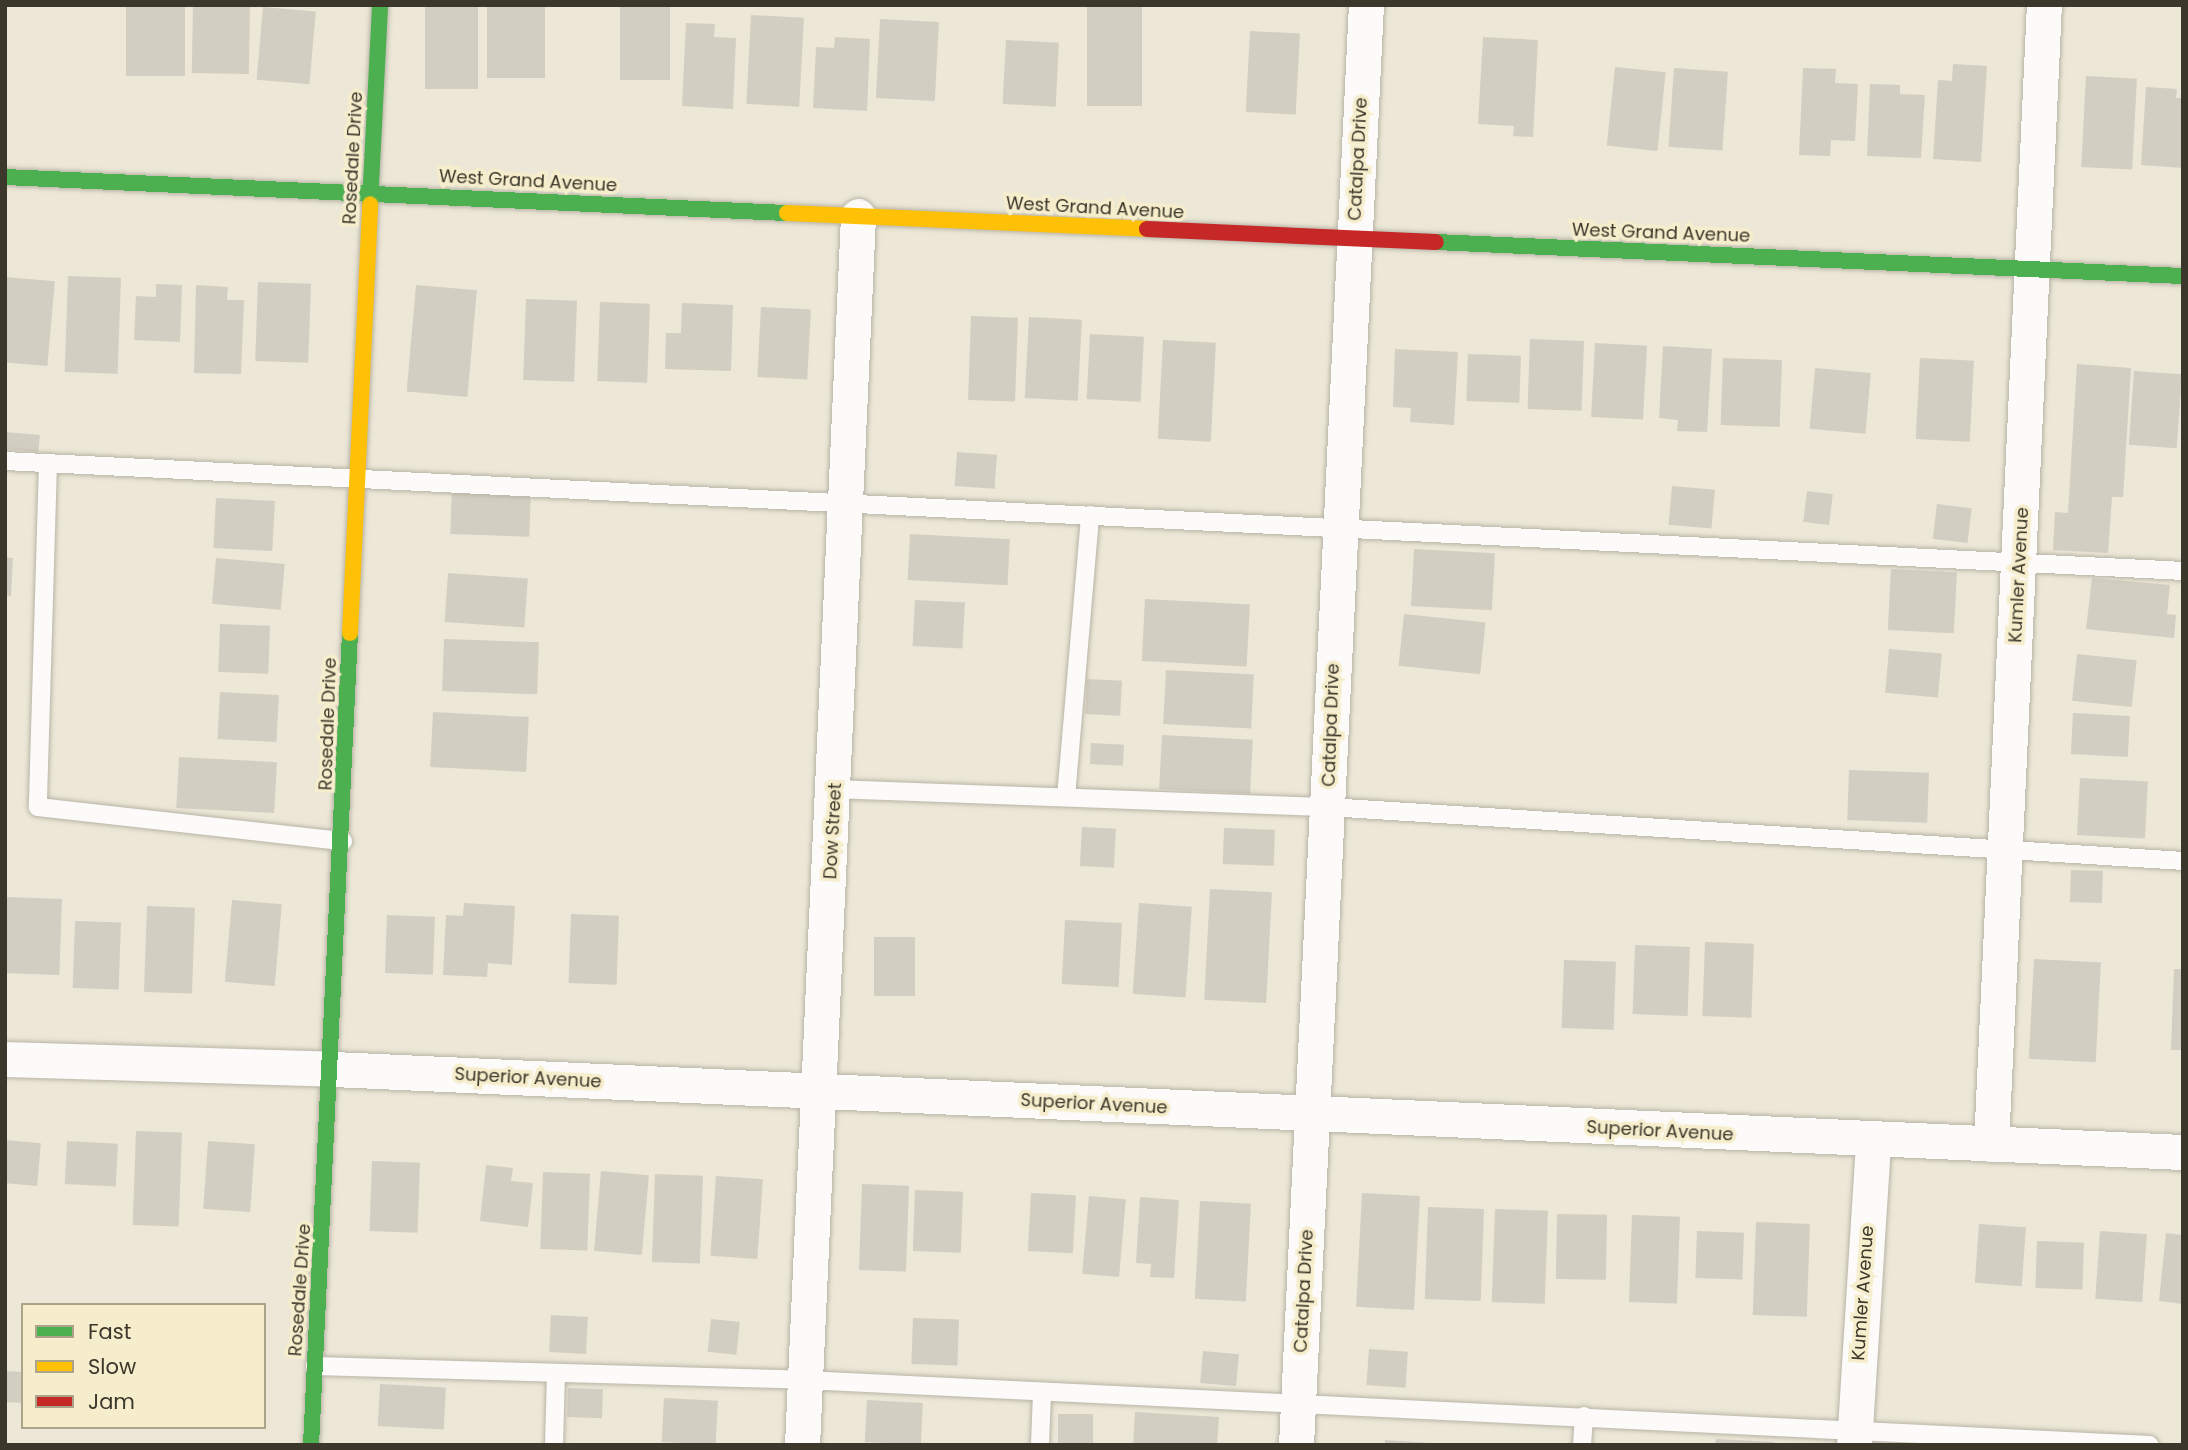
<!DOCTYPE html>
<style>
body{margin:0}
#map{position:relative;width:2188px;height:1450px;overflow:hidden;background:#ece7d6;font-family:Poppins,sans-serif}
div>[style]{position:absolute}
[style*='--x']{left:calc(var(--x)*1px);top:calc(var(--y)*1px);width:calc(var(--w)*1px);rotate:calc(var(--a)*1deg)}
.building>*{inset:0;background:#d2cec1;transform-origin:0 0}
.roads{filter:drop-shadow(0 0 2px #b8b4a7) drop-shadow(0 0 2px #b8b4a7)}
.lane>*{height:18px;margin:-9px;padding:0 9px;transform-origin:9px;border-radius:9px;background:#fcfbf9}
.street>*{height:35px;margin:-17.5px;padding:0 17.5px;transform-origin:17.5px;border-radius:17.5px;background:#fcfbf9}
.fast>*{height:16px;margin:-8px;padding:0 8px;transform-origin:8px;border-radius:8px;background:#4caf50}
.slow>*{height:16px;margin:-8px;padding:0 8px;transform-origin:8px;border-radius:8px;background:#ffc107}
.jam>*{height:16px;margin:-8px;padding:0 8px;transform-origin:8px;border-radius:8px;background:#c62828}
span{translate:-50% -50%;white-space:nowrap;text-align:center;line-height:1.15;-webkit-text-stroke:7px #f6edcc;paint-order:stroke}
.street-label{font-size:18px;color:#3b372a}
.frame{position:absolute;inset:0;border:7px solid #3b372a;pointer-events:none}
.legend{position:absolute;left:21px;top:1303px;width:245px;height:126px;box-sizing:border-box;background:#f6edcc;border:2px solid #aba48b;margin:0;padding:9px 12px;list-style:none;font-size:21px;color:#3b372a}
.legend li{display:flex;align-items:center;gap:14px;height:35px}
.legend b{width:35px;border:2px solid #aba48b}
</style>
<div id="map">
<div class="building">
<i style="left:126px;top:5px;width:59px;height:71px"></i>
<i style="left:193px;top:5px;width:57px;height:68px;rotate:1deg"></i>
<i style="left:425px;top:5px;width:53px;height:84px"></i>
<i style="left:487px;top:5px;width:58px;height:73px"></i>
<i style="left:620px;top:5px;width:50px;height:75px"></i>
<i style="left:1087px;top:5px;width:55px;height:101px"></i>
<i style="left:263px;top:7px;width:53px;height:73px;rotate:5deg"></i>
<i style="left:751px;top:15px;width:53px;height:89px;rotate:3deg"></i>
<i style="left:880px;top:19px;width:59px;height:79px;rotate:3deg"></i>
<i style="clip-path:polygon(686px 23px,715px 24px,714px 37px,736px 38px,733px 109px,682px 106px)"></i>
<i style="left:1250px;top:31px;width:50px;height:81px;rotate:3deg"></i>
<i style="clip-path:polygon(835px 37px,870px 39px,867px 111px,813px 108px,816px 47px,834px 48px)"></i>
<i style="clip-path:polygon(1483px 37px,1538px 40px,1533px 137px,1513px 136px,1514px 126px,1478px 124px)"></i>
<i style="left:1006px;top:40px;width:53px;height:64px;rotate:3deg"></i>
<i style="clip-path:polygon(1953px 64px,1987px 66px,1981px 162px,1933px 159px,1938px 80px,1952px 81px)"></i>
<i style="left:1615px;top:67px;width:51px;height:79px;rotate:6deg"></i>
<i style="left:1674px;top:68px;width:54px;height:79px;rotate:4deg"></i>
<i style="clip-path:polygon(1803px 68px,1836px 69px,1835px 83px,1858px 84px,1855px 141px,1831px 140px,1830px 156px,1799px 155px)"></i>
<i style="left:2086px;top:76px;width:51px;height:91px;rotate:3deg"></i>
<i style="clip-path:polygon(1870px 84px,1900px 85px,1900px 94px,1925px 95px,1921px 158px,1867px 156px)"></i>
<i style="clip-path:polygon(2146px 87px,2177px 89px,2176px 98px,2183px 98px,2183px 168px,2141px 165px)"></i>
<i style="left:68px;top:276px;width:53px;height:96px;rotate:2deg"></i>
<i style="left:5px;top:277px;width:50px;height:85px;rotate:5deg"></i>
<i style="left:258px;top:282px;width:53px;height:79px;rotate:2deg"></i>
<i style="clip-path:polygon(156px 284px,182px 285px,180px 342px,134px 340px,136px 296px,156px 297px)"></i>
<i style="clip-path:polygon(196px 285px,228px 287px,227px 300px,244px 300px,241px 374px,194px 373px)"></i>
<i style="left:416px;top:285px;width:61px;height:107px;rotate:5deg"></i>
<i style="left:526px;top:299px;width:51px;height:81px;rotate:2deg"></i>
<i style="left:600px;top:302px;width:50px;height:79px;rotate:2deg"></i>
<i style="clip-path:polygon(682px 303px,733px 305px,731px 371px,665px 369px,666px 333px,681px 333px)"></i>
<i style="left:761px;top:307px;width:50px;height:70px;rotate:3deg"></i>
<i style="left:971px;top:316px;width:47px;height:84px;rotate:2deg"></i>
<i style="left:1029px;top:317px;width:53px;height:81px;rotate:3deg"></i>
<i style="left:1090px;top:334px;width:54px;height:65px;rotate:3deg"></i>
<i style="left:1530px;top:339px;width:54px;height:70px;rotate:2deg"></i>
<i style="left:1163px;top:340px;width:53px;height:99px;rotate:3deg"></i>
<i style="left:1595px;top:343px;width:52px;height:74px;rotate:3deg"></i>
<i style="clip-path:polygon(1663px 346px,1712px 349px,1707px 432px,1677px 431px,1678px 420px,1659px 418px)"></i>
<i style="clip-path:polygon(1395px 349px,1458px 352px,1454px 425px,1410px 422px,1411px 408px,1393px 407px)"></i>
<i style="left:1468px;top:354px;width:53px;height:47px;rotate:2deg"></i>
<i style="left:1723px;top:358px;width:59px;height:67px;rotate:2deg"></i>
<i style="left:1920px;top:358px;width:54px;height:81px;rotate:3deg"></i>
<i style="clip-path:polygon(2077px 364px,2131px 368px,2123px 497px,2112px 497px,2108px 553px,2053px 550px,2055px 512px,2068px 513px)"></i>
<i style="left:1815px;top:368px;width:56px;height:61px;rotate:5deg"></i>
<i style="left:2134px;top:371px;width:48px;height:74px;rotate:4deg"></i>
<i style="left:5px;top:432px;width:35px;height:17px;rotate:5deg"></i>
<i style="left:957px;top:452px;width:40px;height:34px;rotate:4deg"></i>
<i style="left:452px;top:486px;width:79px;height:48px;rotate:2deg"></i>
<i style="left:1672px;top:486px;width:43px;height:39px;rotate:5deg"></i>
<i style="left:1807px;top:491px;width:26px;height:31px;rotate:7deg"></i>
<i style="left:216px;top:498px;width:59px;height:50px;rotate:3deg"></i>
<i style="left:1937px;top:504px;width:35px;height:35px;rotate:7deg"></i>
<i style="left:910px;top:534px;width:100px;height:46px;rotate:3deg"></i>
<i style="left:1414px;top:549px;width:81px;height:57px;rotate:3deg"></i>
<i style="clip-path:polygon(5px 557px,13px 558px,11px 596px,5px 595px)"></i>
<i style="left:216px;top:558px;width:69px;height:46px;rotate:5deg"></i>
<i style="left:1891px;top:569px;width:66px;height:61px;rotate:3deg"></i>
<i style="left:448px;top:573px;width:80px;height:49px;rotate:4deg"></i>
<i style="clip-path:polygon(2092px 578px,2170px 585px,2167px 614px,2176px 615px,2174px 638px,2086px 629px)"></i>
<i style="left:1145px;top:599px;width:105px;height:62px;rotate:3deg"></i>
<i style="left:915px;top:600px;width:50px;height:46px;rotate:3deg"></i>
<i style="left:1404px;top:614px;width:82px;height:52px;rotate:6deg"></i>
<i style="left:220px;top:624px;width:50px;height:48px;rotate:2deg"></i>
<i style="left:444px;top:639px;width:95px;height:52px;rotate:2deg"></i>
<i style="left:1889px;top:649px;width:53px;height:44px;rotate:5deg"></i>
<i style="left:2077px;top:654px;width:60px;height:47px;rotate:6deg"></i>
<i style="left:1166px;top:670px;width:88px;height:54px;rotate:3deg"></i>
<i style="left:1087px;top:679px;width:35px;height:35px;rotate:3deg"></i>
<i style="left:220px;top:692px;width:59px;height:47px;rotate:3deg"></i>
<i style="left:433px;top:712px;width:96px;height:55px;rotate:3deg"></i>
<i style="left:2073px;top:713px;width:57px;height:41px;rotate:3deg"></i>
<i style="left:1162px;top:735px;width:91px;height:54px;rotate:3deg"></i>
<i style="left:1091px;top:743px;width:33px;height:21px;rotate:3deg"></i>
<i style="left:179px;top:757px;width:98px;height:51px;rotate:3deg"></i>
<i style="left:1849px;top:770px;width:80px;height:50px;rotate:2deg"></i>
<i style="left:2080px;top:778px;width:68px;height:57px;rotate:3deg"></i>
<i style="left:1082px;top:827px;width:34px;height:39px;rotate:3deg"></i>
<i style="left:1224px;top:828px;width:51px;height:36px;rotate:2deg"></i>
<i style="left:2071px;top:870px;width:32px;height:32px;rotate:2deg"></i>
<i style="left:1210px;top:889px;width:62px;height:111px;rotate:3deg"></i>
<i style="left:5px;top:897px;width:57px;height:76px;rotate:2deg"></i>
<i style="left:232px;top:900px;width:50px;height:82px;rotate:5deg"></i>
<i style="clip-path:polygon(464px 903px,515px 906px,512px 965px,488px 963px,487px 977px,443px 975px,446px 915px,463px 916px)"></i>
<i style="left:1139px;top:903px;width:53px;height:91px;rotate:4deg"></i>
<i style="left:147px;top:906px;width:48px;height:86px;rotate:2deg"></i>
<i style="left:571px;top:914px;width:48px;height:69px;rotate:2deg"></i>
<i style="left:387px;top:915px;width:48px;height:58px;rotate:2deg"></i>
<i style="left:1065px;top:920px;width:57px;height:64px;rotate:3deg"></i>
<i style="left:75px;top:921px;width:46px;height:67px;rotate:2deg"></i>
<i style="left:874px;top:937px;width:41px;height:59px"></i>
<i style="left:1705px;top:942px;width:49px;height:74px;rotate:2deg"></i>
<i style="left:1635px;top:945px;width:55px;height:69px;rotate:2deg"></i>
<i style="left:2034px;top:959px;width:67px;height:100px;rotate:3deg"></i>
<i style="left:1564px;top:960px;width:52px;height:68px;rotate:2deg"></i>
<i style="clip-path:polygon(2174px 969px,2183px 969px,2183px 1050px,2171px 1050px)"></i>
<i style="left:136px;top:1131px;width:46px;height:94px;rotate:2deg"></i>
<i style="left:5px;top:1140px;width:36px;height:43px;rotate:5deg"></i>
<i style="left:67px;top:1141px;width:51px;height:43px;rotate:3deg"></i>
<i style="left:208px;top:1141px;width:47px;height:68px;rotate:4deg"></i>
<i style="left:372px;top:1161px;width:48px;height:70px;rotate:2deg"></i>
<i style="clip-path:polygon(486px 1165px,513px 1168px,511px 1181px,533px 1183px,528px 1227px,480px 1221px)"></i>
<i style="left:601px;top:1171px;width:48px;height:80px;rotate:5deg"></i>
<i style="left:543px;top:1172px;width:47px;height:77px;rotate:2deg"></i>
<i style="left:655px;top:1174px;width:48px;height:88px;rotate:2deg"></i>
<i style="left:716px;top:1176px;width:47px;height:80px;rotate:4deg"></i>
<i style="left:862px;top:1184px;width:47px;height:86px;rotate:2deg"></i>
<i style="left:915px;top:1190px;width:48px;height:61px;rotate:2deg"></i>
<i style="left:1031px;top:1193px;width:45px;height:58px;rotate:3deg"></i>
<i style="left:1362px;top:1193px;width:58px;height:114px;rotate:3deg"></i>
<i style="left:1089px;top:1196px;width:37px;height:78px;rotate:5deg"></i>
<i style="clip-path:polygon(1140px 1197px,1179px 1200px,1174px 1278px,1150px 1277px,1151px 1264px,1136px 1263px)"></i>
<i style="left:1200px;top:1201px;width:51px;height:98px;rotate:3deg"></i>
<i style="left:1428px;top:1207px;width:56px;height:92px;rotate:2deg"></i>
<i style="left:1495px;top:1209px;width:53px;height:93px;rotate:2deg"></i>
<i style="left:1557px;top:1214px;width:50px;height:65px;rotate:1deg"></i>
<i style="left:1632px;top:1215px;width:48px;height:87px;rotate:2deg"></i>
<i style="left:1756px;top:1222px;width:54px;height:93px;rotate:2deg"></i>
<i style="left:1979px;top:1224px;width:47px;height:59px;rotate:4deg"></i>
<i style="left:1697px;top:1231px;width:47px;height:47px;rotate:2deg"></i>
<i style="left:2100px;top:1231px;width:47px;height:68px;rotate:4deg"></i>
<i style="clip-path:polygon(2166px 1233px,2183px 1235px,2183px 1304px,2159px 1301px)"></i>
<i style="left:2037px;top:1241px;width:47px;height:47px;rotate:2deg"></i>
<i style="left:551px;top:1315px;width:37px;height:37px;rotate:3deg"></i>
<i style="left:913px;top:1318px;width:46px;height:46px;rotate:2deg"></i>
<i style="left:711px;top:1319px;width:29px;height:33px;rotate:6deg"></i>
<i style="left:1369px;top:1349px;width:39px;height:36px;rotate:4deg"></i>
<i style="left:1203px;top:1351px;width:36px;height:32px;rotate:5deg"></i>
<i style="left:5px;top:1371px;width:18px;height:31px;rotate:3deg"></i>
<i style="left:380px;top:1384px;width:66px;height:42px;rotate:3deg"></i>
<i style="left:568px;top:1388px;width:35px;height:29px;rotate:2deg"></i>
<i style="left:664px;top:1398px;width:54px;height:44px;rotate:3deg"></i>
<i style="left:867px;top:1400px;width:56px;height:42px;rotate:3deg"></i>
<i style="clip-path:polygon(1135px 1412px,1219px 1417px,1217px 1445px,1133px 1445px)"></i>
<i style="left:1058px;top:1414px;width:35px;height:31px"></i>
<i style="clip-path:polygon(1716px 1439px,1775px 1442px,1775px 1445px,1715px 1445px)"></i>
<i style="clip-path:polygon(1385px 1440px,1430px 1443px,1430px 1445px,1385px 1445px)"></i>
</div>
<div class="roads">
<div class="lane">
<i style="--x:5;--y:461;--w:2181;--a:2.89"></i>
<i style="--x:48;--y:463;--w:344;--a:91.7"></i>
<i style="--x:38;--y:807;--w:307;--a:6.4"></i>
<i style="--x:835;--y:789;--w:493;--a:2.1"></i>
<i style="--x:1328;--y:807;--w:857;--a:3.61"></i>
<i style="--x:1066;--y:797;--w:283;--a:-85.1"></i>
<i style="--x:315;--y:1366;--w:490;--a:1.6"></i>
<i style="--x:805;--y:1380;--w:1346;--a:2.77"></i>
<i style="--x:554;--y:1445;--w:72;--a:-88.4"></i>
<i style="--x:1040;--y:1445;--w:53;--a:-87.8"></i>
<i style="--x:1582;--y:1445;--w:29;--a:-86"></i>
</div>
<div class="street">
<i style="--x:5;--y:1059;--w:328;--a:1.7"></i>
<i style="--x:333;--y:1069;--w:1852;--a:2.57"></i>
<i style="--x:1991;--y:1144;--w:1140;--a:-87.34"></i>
<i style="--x:802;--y:1445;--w:1230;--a:-87.39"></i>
<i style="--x:1296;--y:1445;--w:1442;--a:-87.22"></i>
<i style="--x:1854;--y:1445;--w:305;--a:-86.4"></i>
</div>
<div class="fast">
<i style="--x:5;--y:177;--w:783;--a:2.64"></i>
<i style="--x:370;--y:204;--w:199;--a:-87.1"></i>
<i style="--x:1436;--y:242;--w:748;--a:2.61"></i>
<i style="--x:311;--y:1445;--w:813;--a:-87.25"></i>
</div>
<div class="slow">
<i style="--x:787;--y:213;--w:360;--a:2.5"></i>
<i style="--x:350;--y:633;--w:429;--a:-87.3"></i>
</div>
<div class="jam">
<i style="--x:1147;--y:229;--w:289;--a:2.6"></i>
</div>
</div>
<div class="street-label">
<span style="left:353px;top:158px;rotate:-87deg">Rosedale Drive</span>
<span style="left:1358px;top:159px;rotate:-87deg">Catalpa Drive</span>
<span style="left:528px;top:181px;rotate:3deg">West Grand Avenue</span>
<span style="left:1095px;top:208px;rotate:3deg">West Grand Avenue</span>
<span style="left:1661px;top:233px;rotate:2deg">West Grand Avenue</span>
<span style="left:2019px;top:575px;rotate:-87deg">Kumler Avenue</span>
<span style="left:328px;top:724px;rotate:-88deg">Rosedale Drive</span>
<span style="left:1331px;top:725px;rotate:-88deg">Catalpa Drive</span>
<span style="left:833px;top:831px;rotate:-87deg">Dow Street</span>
<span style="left:528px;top:1078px;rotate:3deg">Superior Avenue</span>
<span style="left:1094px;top:1104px;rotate:3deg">Superior Avenue</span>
<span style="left:1660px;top:1131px;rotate:3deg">Superior Avenue</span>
<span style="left:300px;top:1290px;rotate:-86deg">Rosedale Drive</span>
<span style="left:1304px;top:1291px;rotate:-87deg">Catalpa Drive</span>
<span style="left:1863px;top:1293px;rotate:-86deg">Kumler Avenue</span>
</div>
<div class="frame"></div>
<ul class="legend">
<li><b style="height:9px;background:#4caf50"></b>Fast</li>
<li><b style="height:9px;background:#ffc107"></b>Slow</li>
<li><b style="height:9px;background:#c62828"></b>Jam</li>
</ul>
</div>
